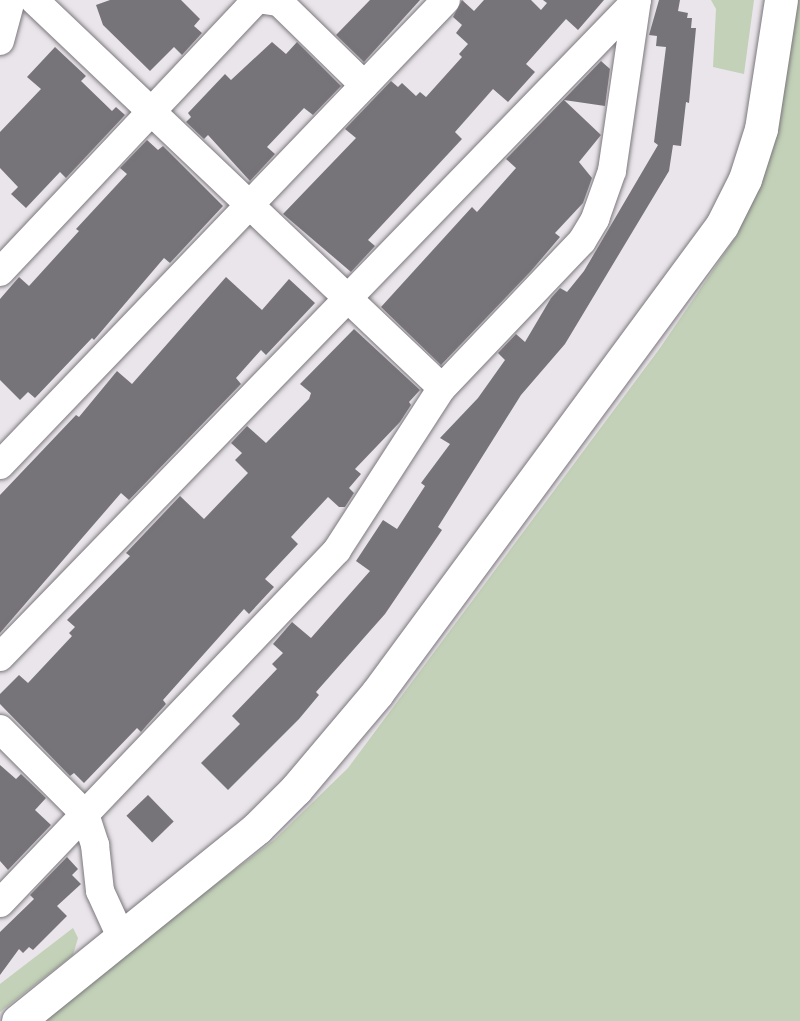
<!DOCTYPE html>
<style>
body{margin:0}
#map{position:relative;width:800px;height:1021px;overflow:hidden;background:#e9e5ea;font-family:Barlow,sans-serif}
div>[style]{position:absolute}
[style*='--x']{left:calc(var(--x)*1px);top:calc(var(--y)*1px);width:calc(var(--w)*1px);rotate:calc(var(--a)*1deg)}
.green>*{inset:0;background:#c2d1b7}
.building>*{inset:0;background:#777479;transform-origin:0 0}
.roads{filter:drop-shadow(0 0 2px #7b777c) drop-shadow(0 0 2px #7b777c)}
.street>*{height:28px;margin:-14px;padding:0 14px;transform-origin:14px;border-radius:14px;background:#fff}
.secondary>*{height:33px;margin:-16.5px;padding:0 16.5px;transform-origin:16.5px;border-radius:16.5px;background:#fff}
span{translate:-50% -50%;white-space:nowrap;text-align:center;line-height:1.15;-webkit-text-stroke:4.5px #fff;paint-order:stroke}
</style>
<div id="map">
<div class="green">
<i style="clip-path:polygon(711px 0,754px 0,744px 74px,713px 67px,716px 9px)"></i>
<i style="clip-path:polygon(793px 0,800px 0,800px 1021px,35px 1021px,274px 840px,348px 768px,660px 348px,737px 235px,768px 157px)"></i>
<i style="clip-path:polygon(73px 928px,78px 938px,73px 955px,0 1012px,0 984px)"></i>
</div>
<div class="building">
<i style="clip-path:polygon(110px 0,181px 0,200px 19px,194px 26px,202px 33px,182px 55px,174px 47px,150px 71px,103px 25px,96px 5px)"></i>
<i style="clip-path:polygon(370px 0,420px 0,364px 62px,336px 35px)"></i>
<i style="clip-path:polygon(462px 0,474px 11px,484px 0,531px 0,541px 10px,547px 3px,543px 0,604px 0,578px 30px,566px 19px,526px 64px,535px 72px,508px 102px,493px 89px,455px 132px,462px 139px,368px 240px,375px 246px,351px 272px,283px 214px,356px 138px,345px 129px,391px 81px,398px 87px,402px 83px,416px 96px,420px 92px,426px 97px,462px 57px,459px 54px,468px 44px,456px 33px,462px 25px,453px 17px)"></i>
<i style="clip-path:polygon(659px 0,680px 0,678px 11px,688px 13px,687px 18px,692px 18px,691px 28px,696px 28px,689px 103px,686px 102px,681px 146px,673px 145px,669px 171px,565px 344px,521px 395px,438px 527px,442px 530px,385px 614px,316px 692px,319px 695px,299px 719px,228px 790px,201px 763px,240px 724px,232px 716px,277px 669px,272px 664px,283px 653px,273px 644px,292px 622px,311px 638px,370px 571px,356px 561px,383px 520px,397px 529px,425px 486px,421px 483px,450px 444px,440px 438px,478px 398px,505px 360px,498px 353px,516px 334px,525px 342px,551px 298px,560px 288px,567px 292px,584px 271px,658px 145px,654px 142px,666px 47px,656px 46px,657px 36px,649px 35px)"></i>
<i style="clip-path:polygon(272px 42px,286px 54px,297px 42px,341px 86px,313px 115px,304px 108px,267px 147px,275px 154px,250px 181px,208px 135px,204px 139px,186px 122px,191px 117px,188px 113px,225px 74px,231px 80px)"></i>
<i style="clip-path:polygon(55px 47px,86px 76px,81px 81px,112px 111px,116px 107px,125px 115px,66px 178px,60px 172px,26px 208px,11px 194px,18px 187px,0 168px,0 132px,41px 89px,27px 77px)"></i>
<i style="clip-path:polygon(601px 61px,610px 69px,605px 106px,564px 100px,601px 135px,579px 162px,592px 178px,583px 203px,555px 233px,560px 237px,531px 271px,441px 365px,381px 307px,472px 207px,477px 212px,516px 168px,506px 159px)"></i>
<i style="clip-path:polygon(147px 140px,158px 150px,163px 146px,223px 206px,170px 263px,164px 258px,94px 340px,92px 338px,35px 398px,28px 392px,20px 400px,0 380px,0 299px,19px 277px,29px 286px,79px 231px,76px 229px,127px 174px,120px 168px)"></i>
<i style="clip-path:polygon(226px 277px,262px 310px,289px 279px,315px 303px,266px 355px,261px 350px,236px 378px,241px 384px,129px 500px,121px 493px,0 633px,0 495px,76px 415px,79px 417px,117px 371px,132px 384px)"></i>
<i style="clip-path:polygon(354px 329px,420px 390px,409px 402px,411px 405px,400px 422px,355px 469px,361px 474px,349px 488px,354px 493px,345px 507px,339px 507px,328px 497px,291px 537px,298px 544px,265px 579px,274px 587px,249px 614px,244px 609px,163px 700px,166px 704px,147px 725px,141px 732px,137px 728px,84px 783px,74px 773px,70px 776px,0 704px,0 694px,19px 675px,28px 683px,72px 636px,69px 633px,75px 627px,67px 620px,130px 556px,126px 553px,180px 496px,204px 519px,248px 473px,235px 460px,242px 453px,231px 443px,247px 426px,266px 443px,309px 399px,311px 393px,300px 384px)"></i>
<i style="clip-path:polygon(0 765px,16px 779px,21px 774px,46px 798px,35px 810px,51px 825px,8px 870px,0 861px)"></i>
<i style="left:148px;top:795px;width:37px;height:30px;rotate:46deg"></i>
<i style="clip-path:polygon(67px 857px,78px 869px,72px 875px,81px 884px,57px 906px,67px 916px,33px 950px,29px 947px,23px 953px,19px 949px,0 975px,0 932px,34px 899px,30px 895px)"></i>
</div>
<div class="roads">
<div class="street">
<i style="--x:34;--y:0;--w:563;--a:43.56"></i>
<i style="--x:264;--y:0;--w:15;--a:8"></i>
<i style="--x:279;--y:2;--w:119;--a:44.3"></i>
<i style="--x:0;--y:41;--w:42;--a:-75"></i>
<i style="--x:0;--y:272;--w:374;--a:-46.7"></i>
<i style="--x:0;--y:465;--w:644;--a:-46.19"></i>
<i style="--x:0;--y:657;--w:915;--a:-45.89"></i>
<i style="--x:0;--y:729;--w:120;--a:45"></i>
<i style="--x:85;--y:814;--w:33;--a:72"></i>
<i style="--x:95;--y:845;--w:46;--a:83.8"></i>
<i style="--x:100;--y:891;--w:53;--a:65.4"></i>
<i style="--x:0;--y:903;--w:488;--a:-46.3"></i>
<i style="--x:337;--y:550;--w:193;--a:-57.1"></i>
<i style="--x:442;--y:388;--w:203;--a:-46.4"></i>
<i style="--x:582;--y:241;--w:26;--a:-59"></i>
<i style="--x:595;--y:219;--w:51;--a:-70.5"></i>
<i style="--x:612;--y:171;--w:173;--a:-81.7"></i>
</div>
<div class="secondary">
<i style="--x:18;--y:1021;--w:307;--a:-38.9"></i>
<i style="--x:257;--y:828;--w:55;--a:-45"></i>
<i style="--x:296;--y:789;--w:126;--a:-49.8"></i>
<i style="--x:377;--y:693;--w:581;--a:-53.6"></i>
<i style="--x:722;--y:225;--w:51;--a:-63.4"></i>
<i style="--x:745;--y:179;--w:52;--a:-72.3"></i>
<i style="--x:761;--y:129;--w:131;--a:-81.2"></i>
</div>
</div>
</div>
